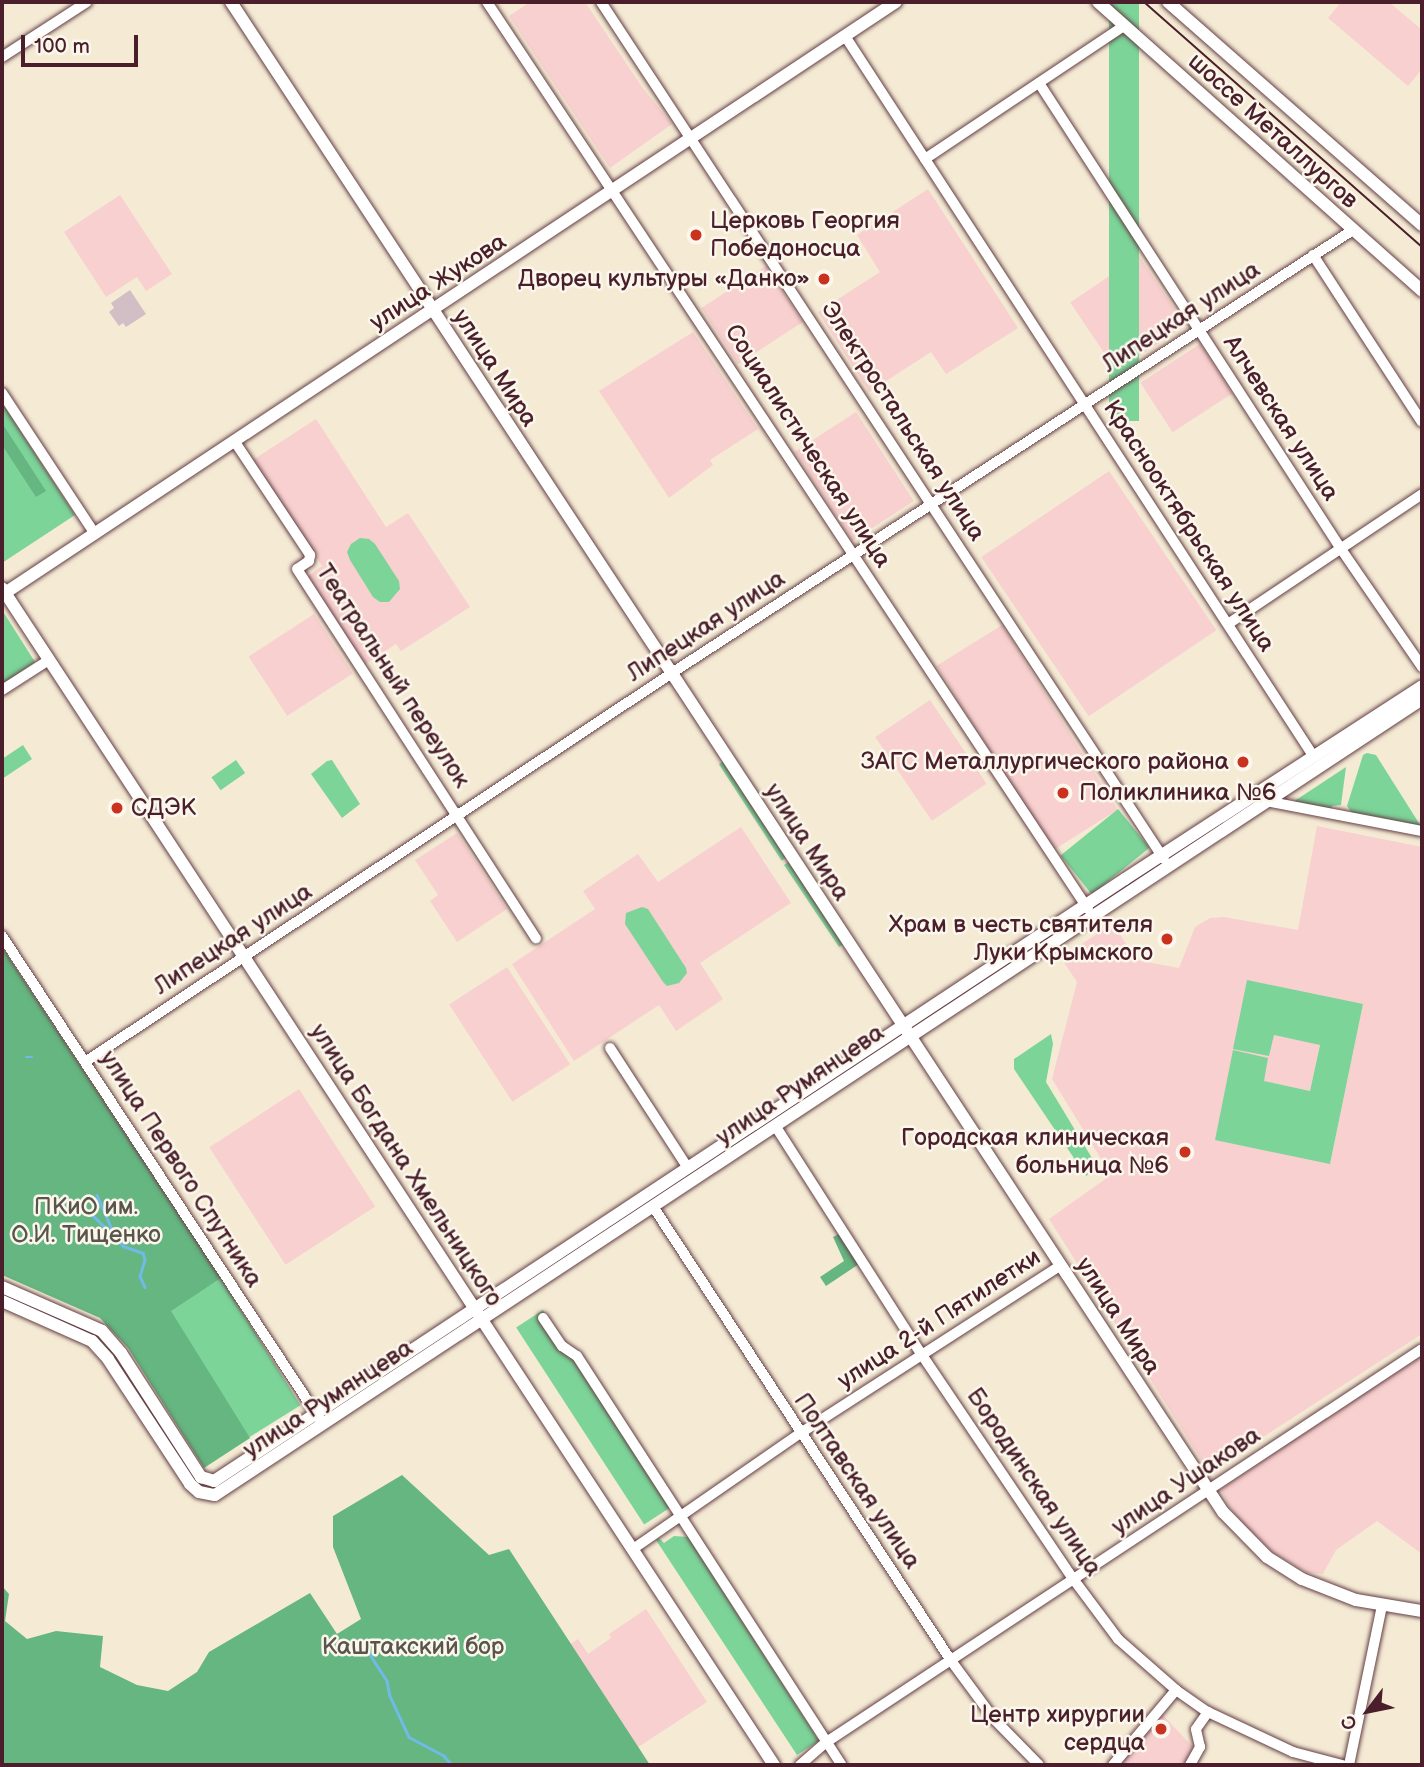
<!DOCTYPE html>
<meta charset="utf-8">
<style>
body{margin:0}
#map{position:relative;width:1424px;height:1767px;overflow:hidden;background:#f5ebd5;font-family:"Balsamiq Sans",sans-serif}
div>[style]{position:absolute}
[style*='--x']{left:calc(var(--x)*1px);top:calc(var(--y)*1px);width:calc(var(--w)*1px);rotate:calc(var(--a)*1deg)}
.built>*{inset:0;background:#f7d0cf;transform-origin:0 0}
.industrial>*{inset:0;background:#d2bec5}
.green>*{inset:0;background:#7cd499;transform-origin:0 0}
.forest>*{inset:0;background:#65b681}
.stream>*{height:2.5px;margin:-1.25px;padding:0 1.25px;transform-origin:1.25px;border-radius:1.25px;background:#70bae8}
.roads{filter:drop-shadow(0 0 2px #643e44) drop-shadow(0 0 2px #643e44)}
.minor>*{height:10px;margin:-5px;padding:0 5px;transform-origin:5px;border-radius:5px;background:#fff}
.tertiary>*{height:12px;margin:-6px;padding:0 6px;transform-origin:6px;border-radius:6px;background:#fff}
.secondary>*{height:12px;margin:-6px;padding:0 6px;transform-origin:6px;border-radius:6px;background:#fff}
.tram>*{height:2px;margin:-1px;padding:0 1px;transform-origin:1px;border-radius:1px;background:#4a1f2b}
.dots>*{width:19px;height:19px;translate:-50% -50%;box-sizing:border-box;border:4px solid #fbf7ec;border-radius:50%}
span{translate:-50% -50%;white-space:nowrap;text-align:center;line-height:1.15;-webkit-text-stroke:5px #fbf7ec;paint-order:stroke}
.street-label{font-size:24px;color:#4a1f2b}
.poi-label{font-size:24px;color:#4a1f2b}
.left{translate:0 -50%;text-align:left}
.right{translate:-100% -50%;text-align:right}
.park-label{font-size:24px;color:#59554c}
.frame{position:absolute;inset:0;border:4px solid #4a1f2b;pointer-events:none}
.north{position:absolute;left:1333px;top:1676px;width:70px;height:70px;-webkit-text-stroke:5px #fbf7ec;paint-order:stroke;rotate:238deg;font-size:19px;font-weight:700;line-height:28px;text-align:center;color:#4a1f2b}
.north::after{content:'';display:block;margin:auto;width:24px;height:32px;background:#4a1f2b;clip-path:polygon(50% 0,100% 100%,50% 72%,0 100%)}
.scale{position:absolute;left:21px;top:35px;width:117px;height:32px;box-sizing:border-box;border:4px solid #4a1f2b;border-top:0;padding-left:9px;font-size:21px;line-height:24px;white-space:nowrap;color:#4a1f2b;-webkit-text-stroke:5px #fbf7ec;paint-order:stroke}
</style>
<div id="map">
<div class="built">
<i style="clip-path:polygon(530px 2px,585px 2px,642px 87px,672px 124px,610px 168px,509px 16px)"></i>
<i style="clip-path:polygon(1341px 2px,1389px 2px,1422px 30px,1422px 69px,1408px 86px,1328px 18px)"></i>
<i style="clip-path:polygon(928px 189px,1018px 328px,946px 374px,931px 352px,869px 392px,818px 312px,880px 272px,857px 235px)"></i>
<i style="clip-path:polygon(120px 195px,172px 274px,146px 291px,137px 277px,106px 297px,64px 232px)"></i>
<i style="left:1139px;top:256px;width:83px;height:83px;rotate:56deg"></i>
<i style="left:766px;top:266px;width:67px;height:77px;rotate:57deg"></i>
<i style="clip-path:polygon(693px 332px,758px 429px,710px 460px,713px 465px,669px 498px,599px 391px)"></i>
<i style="left:1200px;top:344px;width:59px;height:71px;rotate:57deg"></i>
<i style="left:856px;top:412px;width:106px;height:73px;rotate:57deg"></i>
<i style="clip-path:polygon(316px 419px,386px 527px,408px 513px,470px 607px,401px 651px,396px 644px,364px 665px,307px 577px,322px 566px,253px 460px)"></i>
<i style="left:1109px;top:471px;width:192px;height:154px;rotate:56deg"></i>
<i style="left:314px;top:614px;width:71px;height:78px;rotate:57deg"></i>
<i style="left:1002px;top:625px;width:218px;height:77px;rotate:58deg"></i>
<i style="left:930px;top:700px;width:101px;height:66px;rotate:56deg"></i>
<i style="clip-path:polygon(evenodd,1317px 826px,1422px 847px,1422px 1334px,1209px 1472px,1049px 1219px,1111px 1175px,1052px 1079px,1077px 982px,1061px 958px,1113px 923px,1136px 960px,1179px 968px,1195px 927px,1210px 918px,1224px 917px,1298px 930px,1317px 826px,1363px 1004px,1330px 1164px,1263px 1081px,1310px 1091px,1320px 1044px,1273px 1035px,1363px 1004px)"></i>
<i style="clip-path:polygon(741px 827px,791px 903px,700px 963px,723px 999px,676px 1031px,659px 1005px,574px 1061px,512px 964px,595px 909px,583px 891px,638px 854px,658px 882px)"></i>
<i style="clip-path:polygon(457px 833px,507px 909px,457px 942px,430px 901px,438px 895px,415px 860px)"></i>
<i style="left:507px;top:967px;width:116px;height:69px;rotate:57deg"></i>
<i style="left:299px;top:1089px;width:140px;height:107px;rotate:57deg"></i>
<i style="clip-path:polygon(1422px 1354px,1422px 1554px,1377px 1521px,1336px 1550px,1323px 1574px,1308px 1573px,1274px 1553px,1247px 1529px,1227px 1503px,1221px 1489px)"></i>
<i style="clip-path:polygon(646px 1609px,707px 1702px,623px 1757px,555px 1654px,578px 1639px,588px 1654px,611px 1638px,609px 1634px)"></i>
<i style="clip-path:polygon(1159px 1711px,1194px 1748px,1185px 1765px,1117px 1765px)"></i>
</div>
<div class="industrial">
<i style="clip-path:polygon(130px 290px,146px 314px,126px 327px,123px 323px,119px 326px,109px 312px,114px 308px,111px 303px)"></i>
</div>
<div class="green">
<i style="left:1109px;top:2px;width:30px;height:419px"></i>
<i style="clip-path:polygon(2px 403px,75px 515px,2px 563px)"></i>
<i style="clip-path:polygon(360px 538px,369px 539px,375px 544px,399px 581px,400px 589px,389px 602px,380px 602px,373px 597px,350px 560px,347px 552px,351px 544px)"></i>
<i style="clip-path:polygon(2px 610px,35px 662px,2px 685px)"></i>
<i style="clip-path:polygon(23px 745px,32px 759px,2px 779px,2px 759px)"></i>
<i style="clip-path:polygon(1367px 753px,1376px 755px,1422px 828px,1355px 817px,1347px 806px,1363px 755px)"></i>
<i style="left:236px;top:760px;width:16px;height:30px;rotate:55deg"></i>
<i style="clip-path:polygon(332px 760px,360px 804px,342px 818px,311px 774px,327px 761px)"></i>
<i style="left:724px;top:761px;width:115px;height:6px;rotate:57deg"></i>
<i style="clip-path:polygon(1346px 767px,1341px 805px,1332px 806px,1330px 813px,1290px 804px)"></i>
<i style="left:1118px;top:809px;width:50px;height:74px;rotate:51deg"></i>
<i style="clip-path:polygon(790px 861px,844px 944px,839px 947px,784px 865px)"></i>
<i style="clip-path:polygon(642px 907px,648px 909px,686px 968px,687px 973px,679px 983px,667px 986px,663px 982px,625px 924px,626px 913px)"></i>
<i style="clip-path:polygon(1247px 980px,1363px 1004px,1330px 1164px,1215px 1140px,1233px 1050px,1268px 1058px,1264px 1081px,1310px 1091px,1320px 1045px,1274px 1035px,1269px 1056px,1233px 1049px)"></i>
<i style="clip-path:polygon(1051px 1034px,1053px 1044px,1046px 1082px,1098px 1168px,1086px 1176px,1014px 1069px,1014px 1059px)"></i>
<i style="left:221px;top:1278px;width:150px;height:61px;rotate:58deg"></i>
<i style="left:543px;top:1310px;width:235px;height:32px;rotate:57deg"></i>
<i style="clip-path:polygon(674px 1536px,688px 1537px,819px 1741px,797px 1755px,656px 1540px,659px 1538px,664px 1543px)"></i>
</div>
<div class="forest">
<i style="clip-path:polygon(2px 423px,46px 491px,36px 497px,2px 445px)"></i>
<i style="clip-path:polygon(2px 947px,221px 1278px,171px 1311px,250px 1438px,204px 1468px,128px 1348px,100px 1318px,2px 1275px)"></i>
<i style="clip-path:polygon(841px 1233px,859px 1264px,826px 1286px,820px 1277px,844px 1261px,833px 1237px)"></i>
<i style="clip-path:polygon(402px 1475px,489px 1555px,509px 1549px,650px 1765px,2px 1765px,2px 1586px,9px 1594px,5px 1621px,27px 1639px,56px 1631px,103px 1636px,100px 1667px,137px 1685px,168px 1691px,197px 1672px,209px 1652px,310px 1593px,337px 1634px,361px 1619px,333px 1547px,333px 1516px)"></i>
</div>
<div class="stream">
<i style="--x:26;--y:1057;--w:6;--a:0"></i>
<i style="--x:97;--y:1195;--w:45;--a:66.3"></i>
<i style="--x:115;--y:1236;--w:13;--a:51"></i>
<i style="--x:123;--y:1246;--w:21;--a:19"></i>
<i style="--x:143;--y:1253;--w:7;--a:74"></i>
<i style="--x:145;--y:1260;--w:17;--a:107"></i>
<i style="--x:140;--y:1276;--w:12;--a:66"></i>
<i style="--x:81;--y:1204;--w:43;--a:44.1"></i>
<i style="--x:369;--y:1653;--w:33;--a:57"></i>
<i style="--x:387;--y:1681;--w:15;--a:79"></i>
<i style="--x:390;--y:1696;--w:45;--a:65.1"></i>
<i style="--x:409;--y:1737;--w:40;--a:28"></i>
<i style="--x:444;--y:1756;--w:12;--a:48"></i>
</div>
<div class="roads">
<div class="minor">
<i style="--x:487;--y:2;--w:1088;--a:56.47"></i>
<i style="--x:601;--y:2;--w:1025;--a:56.7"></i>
<i style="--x:845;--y:36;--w:860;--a:56.96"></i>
<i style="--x:2;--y:57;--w:101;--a:-32.9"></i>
<i style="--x:1039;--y:83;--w:555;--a:57.05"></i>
<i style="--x:1341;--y:549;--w:143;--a:55.5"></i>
<i style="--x:925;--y:159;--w:239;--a:-33.8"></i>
<i style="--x:1313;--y:255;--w:199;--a:56.9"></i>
<i style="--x:2;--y:393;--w:169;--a:56.6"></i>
<i style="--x:235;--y:442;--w:136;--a:56.4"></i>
<i style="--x:310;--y:555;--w:6;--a:99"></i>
<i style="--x:309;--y:561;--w:14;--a:146"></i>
<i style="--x:297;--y:569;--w:440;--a:57.1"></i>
<i style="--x:1228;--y:624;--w:234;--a:-33.8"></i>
<i style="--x:2;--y:690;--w:56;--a:-32.6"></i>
<i style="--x:1266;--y:801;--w:159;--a:10.9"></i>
<i style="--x:2;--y:936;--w:577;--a:56.67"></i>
<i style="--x:610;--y:1048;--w:143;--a:57"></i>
<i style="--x:85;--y:1062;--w:715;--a:-33.53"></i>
<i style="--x:681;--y:667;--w:802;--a:-33.04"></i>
<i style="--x:776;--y:1127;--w:271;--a:57.4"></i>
<i style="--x:922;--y:1355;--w:272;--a:56"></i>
<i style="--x:1074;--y:1580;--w:74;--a:53.3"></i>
<i style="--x:1118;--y:1639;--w:77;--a:41.3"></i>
<i style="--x:1176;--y:1690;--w:39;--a:35"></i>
<i style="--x:1208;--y:1712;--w:94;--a:25.2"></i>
<i style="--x:1293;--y:1752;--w:51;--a:14.9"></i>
<i style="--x:654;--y:1208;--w:543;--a:56.72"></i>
<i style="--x:952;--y:1662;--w:71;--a:53.6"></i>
<i style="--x:994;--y:1719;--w:64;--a:45.6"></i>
<i style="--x:543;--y:1318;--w:34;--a:56"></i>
<i style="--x:562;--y:1346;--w:18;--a:34"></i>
<i style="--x:577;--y:1356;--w:487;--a:57.1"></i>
<i style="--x:633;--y:1549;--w:202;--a:-34.7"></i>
<i style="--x:799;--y:1434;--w:310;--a:-32.8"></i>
<i style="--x:800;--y:1765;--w:33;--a:-41"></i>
<i style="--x:825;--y:1743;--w:715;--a:-33.42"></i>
<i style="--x:1113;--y:1765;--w:98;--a:-50"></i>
<i style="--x:1190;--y:1765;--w:21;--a:-61"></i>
<i style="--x:1200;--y:1747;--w:18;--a:-103"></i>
<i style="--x:1196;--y:1729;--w:21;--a:-55"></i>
<i style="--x:1349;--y:1765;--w:162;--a:-78.3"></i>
</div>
<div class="tertiary">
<i style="--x:1098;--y:2;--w:434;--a:41.7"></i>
</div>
<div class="secondary">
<i style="--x:231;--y:2;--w:1807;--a:56.7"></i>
<i style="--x:1223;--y:1512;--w:63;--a:45.6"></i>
<i style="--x:1267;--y:1557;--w:41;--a:32.2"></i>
<i style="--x:1302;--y:1579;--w:58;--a:21.3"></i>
<i style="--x:1356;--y:1600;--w:67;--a:9.5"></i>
<i style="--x:1168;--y:2;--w:338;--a:41.3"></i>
<i style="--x:2;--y:588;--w:1408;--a:56.74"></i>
<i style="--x:5;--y:593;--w:1069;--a:-33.56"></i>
<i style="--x:2;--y:1287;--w:109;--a:23.7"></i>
<i style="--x:102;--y:1331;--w:29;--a:49"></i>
<i style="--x:121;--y:1353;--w:148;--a:57.2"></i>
<i style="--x:201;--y:1477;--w:14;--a:17"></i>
<i style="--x:214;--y:1481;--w:1092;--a:-33.46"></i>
<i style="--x:1125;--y:879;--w:354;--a:-33"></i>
<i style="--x:2;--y:1301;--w:98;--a:24"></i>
<i style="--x:92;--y:1341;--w:24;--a:48"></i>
<i style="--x:108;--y:1359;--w:149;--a:56.7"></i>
<i style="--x:190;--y:1484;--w:12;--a:42"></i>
<i style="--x:199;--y:1492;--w:16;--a:11"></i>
<i style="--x:215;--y:1495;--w:1446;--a:-33.4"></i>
</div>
</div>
<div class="tram">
<i style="--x:1144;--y:2;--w:371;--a:41.4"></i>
</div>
<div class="dots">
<i style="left:696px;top:235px;background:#c8321e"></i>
<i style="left:824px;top:279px;background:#c8321e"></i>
<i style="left:1243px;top:762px;background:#c8321e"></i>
<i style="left:1063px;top:793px;background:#c8321e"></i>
<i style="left:117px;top:808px;background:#c8321e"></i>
<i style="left:1167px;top:939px;background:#c8321e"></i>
<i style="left:1185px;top:1152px;background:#c8321e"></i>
<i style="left:1161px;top:1729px;background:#c8321e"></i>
</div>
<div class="street-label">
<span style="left:1273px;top:131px;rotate:42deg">шоссе Металлургов</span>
<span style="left:438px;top:282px;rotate:-33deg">улица Жукова</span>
<span style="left:1181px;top:317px;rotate:-33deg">Липецкая улица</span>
<span style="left:495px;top:368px;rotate:57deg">улица Мира</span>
<span style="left:1281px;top:418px;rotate:57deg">Алчевская улица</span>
<span style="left:903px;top:421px;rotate:57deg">Электростальская улица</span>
<span style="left:808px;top:446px;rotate:57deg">Социалистическая улица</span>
<span style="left:1189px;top:526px;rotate:57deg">Краснооктябрьская улица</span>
<span style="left:706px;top:626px;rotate:-33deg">Липецкая улица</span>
<span style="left:393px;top:676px;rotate:57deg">Театральный переулок</span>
<span style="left:807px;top:842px;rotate:57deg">улица Мира</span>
<span style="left:233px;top:939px;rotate:-33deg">Липецкая улица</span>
<span style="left:800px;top:1085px;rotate:-34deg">улица Румянцева</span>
<span style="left:406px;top:1165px;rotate:57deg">улица Богдана Хмельницкого</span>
<span style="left:181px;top:1169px;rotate:57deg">улица Первого Спутника</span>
<span style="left:1118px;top:1316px;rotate:57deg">улица Мира</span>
<span style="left:939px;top:1319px;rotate:-33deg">улица 2-й Пятилетки</span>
<span style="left:328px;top:1399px;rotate:-33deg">улица Румянцева</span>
<span style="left:857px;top:1481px;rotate:56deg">Полтавская улица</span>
<span style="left:1186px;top:1481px;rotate:-34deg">улица Ушакова</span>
<span style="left:1034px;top:1482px;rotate:56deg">Бородинская улица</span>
</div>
<div class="poi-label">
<span class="left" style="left:710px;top:235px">Церковь Георгия<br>Победоносца</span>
<span class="right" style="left:810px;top:279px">Дворец культуры «Данко»</span>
<span class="right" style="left:1229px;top:762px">ЗАГС Металлургического района</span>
<span class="left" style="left:1079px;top:793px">Поликлиника №6</span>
<span class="left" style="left:131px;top:808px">СДЭК</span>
<span class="right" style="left:1153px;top:939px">Храм в честь святителя<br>Луки Крымского</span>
<span class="right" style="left:1169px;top:1152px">Городская клиническая<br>больница №6</span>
<span class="right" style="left:1145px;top:1729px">Центр хирургии<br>сердца</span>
</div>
<div class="park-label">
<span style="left:86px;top:1221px">ПКиО им.<br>О.И. Тищенко</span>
<span style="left:413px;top:1647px">Каштакский бор</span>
</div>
<div class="frame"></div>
<div class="north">С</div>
<div class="scale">100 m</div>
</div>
